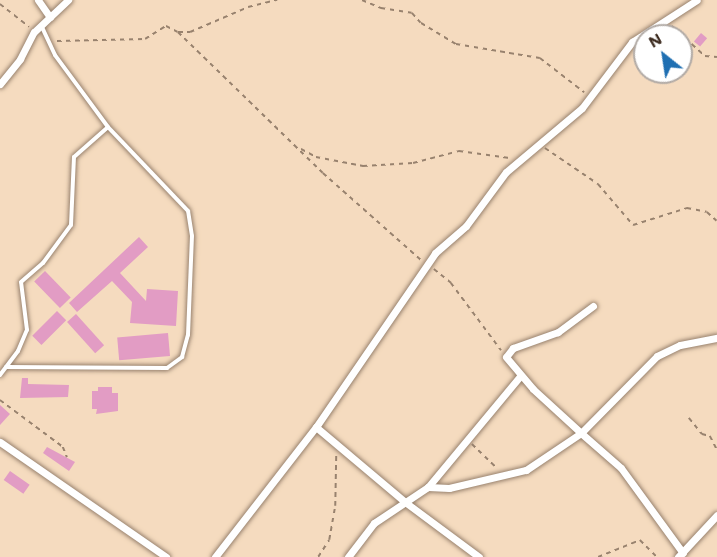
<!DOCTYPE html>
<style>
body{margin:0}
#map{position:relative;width:717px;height:557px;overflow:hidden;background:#f5dbbf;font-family:Mali,sans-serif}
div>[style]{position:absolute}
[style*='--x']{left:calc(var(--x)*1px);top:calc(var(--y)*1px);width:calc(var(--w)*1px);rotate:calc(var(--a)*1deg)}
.building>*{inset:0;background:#e29cc4;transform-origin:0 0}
.path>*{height:1.5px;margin-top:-0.75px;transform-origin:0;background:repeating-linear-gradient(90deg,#98826e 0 4.5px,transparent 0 9px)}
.roads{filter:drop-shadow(0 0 2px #98826e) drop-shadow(0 0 2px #98826e)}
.service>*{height:4px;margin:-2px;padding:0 2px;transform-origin:2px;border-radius:2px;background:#fff}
.minor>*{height:7px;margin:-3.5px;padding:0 3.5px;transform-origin:3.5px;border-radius:3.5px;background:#fff}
span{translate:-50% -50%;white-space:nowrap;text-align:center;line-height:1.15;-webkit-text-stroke:6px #fff;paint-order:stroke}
.north{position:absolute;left:633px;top:24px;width:60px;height:60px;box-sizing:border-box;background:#fff;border:2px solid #b1aaa5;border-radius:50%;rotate:330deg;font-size:16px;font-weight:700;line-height:24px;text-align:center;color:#3b2a1e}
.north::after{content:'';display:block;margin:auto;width:21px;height:27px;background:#1f6fb2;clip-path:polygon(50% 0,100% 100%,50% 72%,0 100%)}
</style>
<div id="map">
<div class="building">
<i style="left:701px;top:33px;width:8px;height:11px;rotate:40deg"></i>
<i style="clip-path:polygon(139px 237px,148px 247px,120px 273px,146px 301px,147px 289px,178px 291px,176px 326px,130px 323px,132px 302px,112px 281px,77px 312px,69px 303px)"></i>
<i style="left:45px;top:271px;width:37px;height:15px;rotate:46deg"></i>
<i style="left:57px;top:311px;width:13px;height:35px;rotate:45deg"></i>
<i style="left:76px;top:314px;width:42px;height:12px;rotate:48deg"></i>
<i style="left:168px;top:333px;width:23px;height:51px;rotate:85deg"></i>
<i style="clip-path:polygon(22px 378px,28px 378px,28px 384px,69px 385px,68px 397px,20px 398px)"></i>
<i style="clip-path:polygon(98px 387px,112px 387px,112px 393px,118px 393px,118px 411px,96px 414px,97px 409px,92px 409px,92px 391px,98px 391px)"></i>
<i style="clip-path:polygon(0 405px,10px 414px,0 425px)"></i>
<i style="clip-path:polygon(47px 447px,75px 462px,69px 471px,43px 453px)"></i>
<i style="left:10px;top:471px;width:24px;height:11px;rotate:35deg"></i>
</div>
<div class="path">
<i style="--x:362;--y:0;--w:21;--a:23"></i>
<i style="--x:381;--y:8;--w:31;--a:9"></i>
<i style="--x:412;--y:13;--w:13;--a:48"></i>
<i style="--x:421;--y:23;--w:41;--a:31"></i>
<i style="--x:456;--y:44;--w:85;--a:9.5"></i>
<i style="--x:540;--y:58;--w:56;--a:37.7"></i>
<i style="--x:0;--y:4;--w:37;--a:38"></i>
<i style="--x:672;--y:26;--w:45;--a:42.3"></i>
<i style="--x:705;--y:56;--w:12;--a:5"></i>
<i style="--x:178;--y:32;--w:202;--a:44.2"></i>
<i style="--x:323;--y:173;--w:132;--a:41.6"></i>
<i style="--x:57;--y:41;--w:88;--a:-1.3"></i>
<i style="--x:145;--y:39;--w:25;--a:-32"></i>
<i style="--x:166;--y:26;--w:13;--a:27"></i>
<i style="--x:178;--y:32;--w:12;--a:0"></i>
<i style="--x:190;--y:32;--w:63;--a:-23.3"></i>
<i style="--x:248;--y:7;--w:30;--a:-14"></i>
<i style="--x:545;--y:148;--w:64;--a:34.2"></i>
<i style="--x:598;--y:184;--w:54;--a:49.5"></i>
<i style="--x:633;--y:225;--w:57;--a:-17.5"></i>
<i style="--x:687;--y:208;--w:20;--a:11"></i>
<i style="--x:707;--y:212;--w:13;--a:42"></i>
<i style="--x:301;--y:149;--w:17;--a:28"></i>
<i style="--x:316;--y:157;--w:48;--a:10.8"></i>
<i style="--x:363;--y:166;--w:50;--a:-3.4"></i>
<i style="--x:413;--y:163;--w:48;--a:-14.6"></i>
<i style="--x:459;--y:151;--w:51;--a:7.8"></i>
<i style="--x:434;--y:269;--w:22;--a:39"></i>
<i style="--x:451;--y:283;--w:84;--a:53.3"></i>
<i style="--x:0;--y:400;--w:79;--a:36.7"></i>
<i style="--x:63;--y:447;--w:11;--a:68"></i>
<i style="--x:689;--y:418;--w:21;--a:51"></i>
<i style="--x:702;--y:434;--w:8;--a:14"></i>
<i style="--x:710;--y:436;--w:16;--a:63"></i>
<i style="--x:472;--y:444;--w:35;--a:44"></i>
<i style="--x:318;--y:557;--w:20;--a:-57"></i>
<i style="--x:329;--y:540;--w:35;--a:-80"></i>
<i style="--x:335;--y:506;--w:52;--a:-88.9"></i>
<i style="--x:598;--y:557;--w:45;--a:-22"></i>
<i style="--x:640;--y:540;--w:24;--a:45"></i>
</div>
<div class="roads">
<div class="service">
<i style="--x:6;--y:367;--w:161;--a:0.4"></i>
<i style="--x:167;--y:368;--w:19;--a:-36"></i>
<i style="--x:182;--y:357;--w:23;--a:-75"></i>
<i style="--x:188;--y:335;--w:99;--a:-87.7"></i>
<i style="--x:192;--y:236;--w:25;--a:-99"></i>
<i style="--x:188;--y:211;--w:116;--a:-133.6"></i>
<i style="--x:108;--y:127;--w:89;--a:-126.4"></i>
<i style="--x:55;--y:55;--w:33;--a:-115"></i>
<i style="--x:0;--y:375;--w:30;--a:-53"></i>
<i style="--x:18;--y:351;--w:23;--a:-67"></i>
<i style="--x:27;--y:330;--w:48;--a:-97.1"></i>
<i style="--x:21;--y:282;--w:29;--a:-41"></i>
<i style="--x:43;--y:263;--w:47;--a:-53.6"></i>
<i style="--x:71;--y:225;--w:68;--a:-87.5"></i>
<i style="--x:74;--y:157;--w:45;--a:-41.4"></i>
</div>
<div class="minor">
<i style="--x:38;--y:0;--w:21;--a:55"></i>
<i style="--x:0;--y:84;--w:32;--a:-51"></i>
<i style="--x:20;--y:59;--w:30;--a:-63"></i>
<i style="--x:34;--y:32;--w:47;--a:-43.3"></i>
<i style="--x:593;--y:306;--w:44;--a:143.4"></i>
<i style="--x:558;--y:332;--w:48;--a:160.4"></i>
<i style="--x:513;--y:348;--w:11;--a:128"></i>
<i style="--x:506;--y:357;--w:42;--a:49.8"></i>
<i style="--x:533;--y:389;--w:65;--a:42.5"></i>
<i style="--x:581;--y:433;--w:108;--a:-45.4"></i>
<i style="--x:657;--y:356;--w:25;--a:-26"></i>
<i style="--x:680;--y:345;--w:38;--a:-11"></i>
<i style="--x:316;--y:427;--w:116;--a:40.1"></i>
<i style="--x:405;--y:502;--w:92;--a:36.6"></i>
<i style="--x:0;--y:442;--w:202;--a:34.7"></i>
<i style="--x:428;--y:487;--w:144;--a:-50.3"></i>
<i style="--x:215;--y:557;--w:165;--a:-52.2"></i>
<i style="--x:316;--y:427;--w:211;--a:-55.6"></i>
<i style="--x:435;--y:253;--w:41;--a:-41.1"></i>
<i style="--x:466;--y:226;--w:67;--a:-53.5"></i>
<i style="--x:506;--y:172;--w:99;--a:-40.1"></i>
<i style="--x:582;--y:108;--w:83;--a:-52.9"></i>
<i style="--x:632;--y:42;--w:77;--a:-32.9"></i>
<i style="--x:348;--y:557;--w:43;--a:-52.6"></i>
<i style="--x:374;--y:523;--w:65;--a:-33.7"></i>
<i style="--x:428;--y:487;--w:21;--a:3"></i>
<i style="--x:449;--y:488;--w:79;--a:-13.2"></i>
<i style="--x:526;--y:470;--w:66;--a:-33.9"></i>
<i style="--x:581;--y:433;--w:53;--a:41.2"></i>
<i style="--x:621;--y:468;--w:105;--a:53.9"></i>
<i style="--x:678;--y:557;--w:57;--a:-47.1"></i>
</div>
</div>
<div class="north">N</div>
</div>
